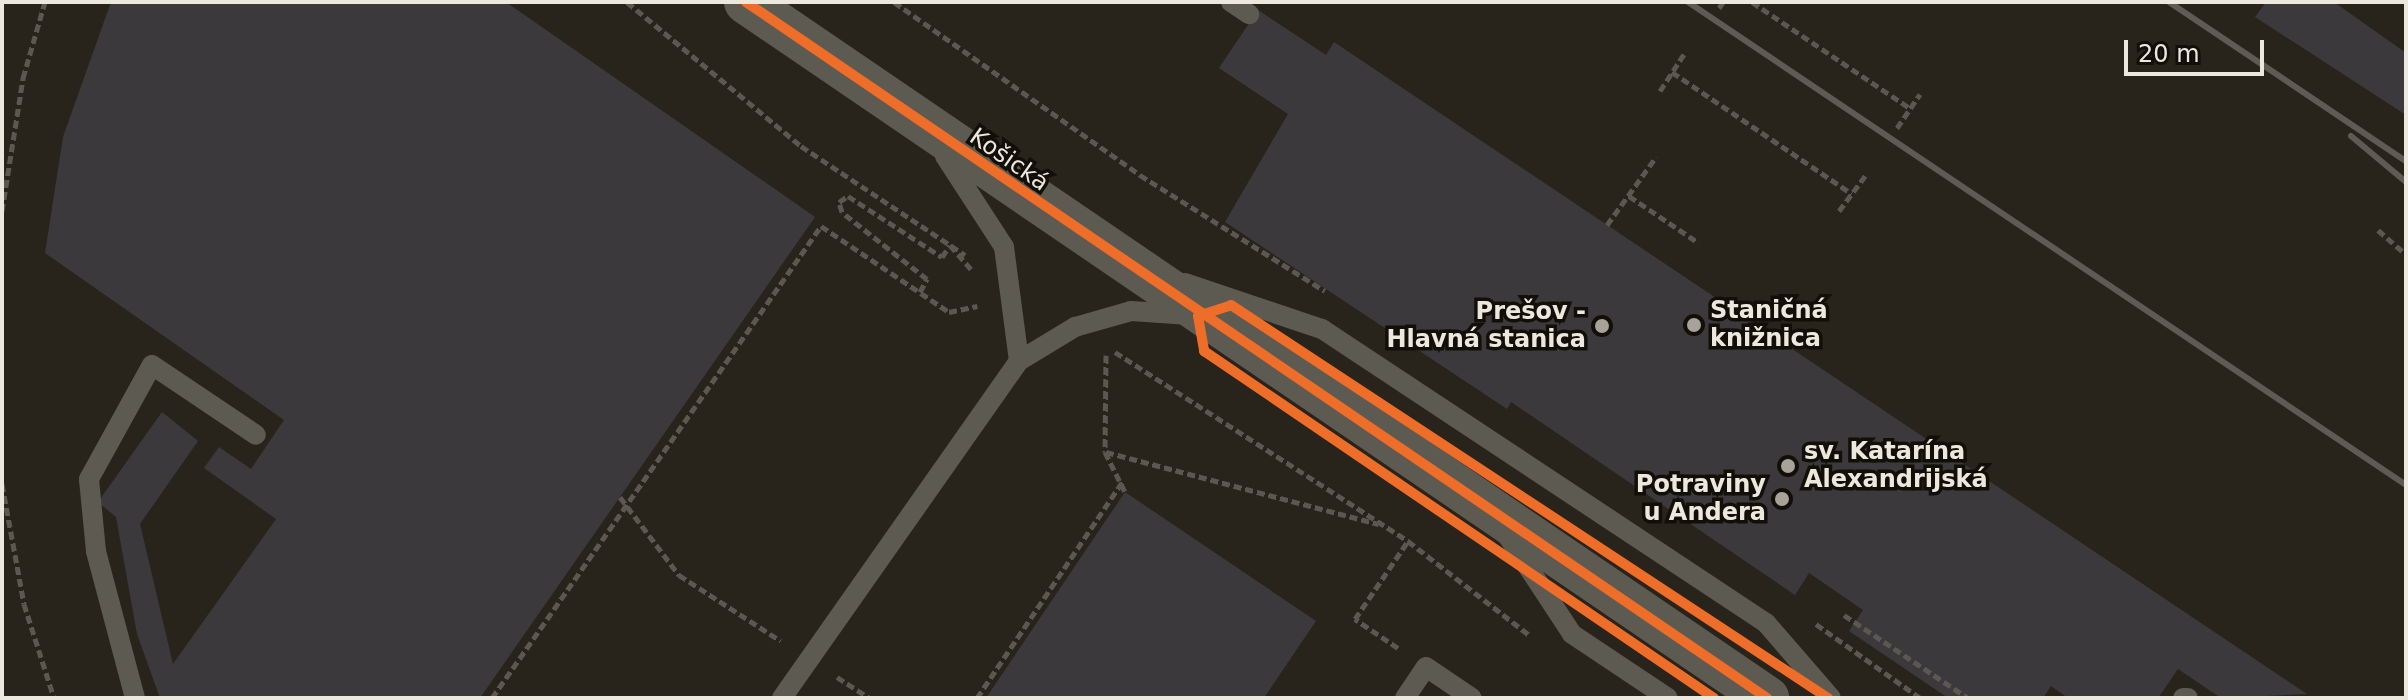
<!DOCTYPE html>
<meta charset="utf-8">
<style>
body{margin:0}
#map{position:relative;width:2408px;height:700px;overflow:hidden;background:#28241b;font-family:"DejaVu Sans",sans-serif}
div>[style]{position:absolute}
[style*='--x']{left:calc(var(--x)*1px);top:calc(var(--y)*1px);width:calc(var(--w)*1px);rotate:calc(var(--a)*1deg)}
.building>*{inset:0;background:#3c393d}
.path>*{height:5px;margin-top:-2.5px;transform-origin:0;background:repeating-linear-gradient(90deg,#5b5851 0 8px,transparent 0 12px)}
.lane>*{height:20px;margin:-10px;padding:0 10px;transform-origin:10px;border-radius:10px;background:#5d5a52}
.secondary>*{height:44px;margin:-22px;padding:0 22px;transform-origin:22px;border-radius:22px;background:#5d5a52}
.rail>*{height:6px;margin:-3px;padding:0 3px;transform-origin:3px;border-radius:3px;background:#5e5b54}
.cycleway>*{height:10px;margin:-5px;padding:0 5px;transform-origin:5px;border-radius:5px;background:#ee6e29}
.dots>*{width:22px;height:22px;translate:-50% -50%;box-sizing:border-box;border:4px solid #120f08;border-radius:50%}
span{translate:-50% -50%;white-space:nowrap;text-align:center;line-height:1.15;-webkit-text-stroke:7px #120f08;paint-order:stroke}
.street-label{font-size:24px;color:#ede8de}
.poi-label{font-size:24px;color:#ede8de;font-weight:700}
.left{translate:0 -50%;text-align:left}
.right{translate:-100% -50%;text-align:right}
.frame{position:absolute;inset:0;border:4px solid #ede8de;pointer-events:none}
.scale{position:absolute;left:2124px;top:40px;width:140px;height:36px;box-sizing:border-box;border:4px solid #ede8de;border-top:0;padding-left:10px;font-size:24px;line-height:28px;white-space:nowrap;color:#ede8de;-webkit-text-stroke:6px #120f08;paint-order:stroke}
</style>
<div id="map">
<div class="building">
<i style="clip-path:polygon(111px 2px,506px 2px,815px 217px,480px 698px,160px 698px,137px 634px,116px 517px,98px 502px,162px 412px,198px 441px,140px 524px,173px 664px,276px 519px,204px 468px,219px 447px,251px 469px,284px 420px,45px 253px,63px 137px)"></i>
<i style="clip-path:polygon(2266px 2px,2334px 2px,2406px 53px,2406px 115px,2255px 17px)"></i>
<i style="clip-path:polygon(1258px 10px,1326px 55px,1334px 42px,2307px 694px,2221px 698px,2178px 669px,2158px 698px,2068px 698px,2051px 686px,2043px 698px,1948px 698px,1849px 631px,1863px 610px,1809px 573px,1795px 595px,1511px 402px,1507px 409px,1225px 222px,1288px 114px,1219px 68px)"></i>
<i style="clip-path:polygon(1125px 492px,1316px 621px,1264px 698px,986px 698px)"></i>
</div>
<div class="path">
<i style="--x:627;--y:2;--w:226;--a:39.6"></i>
<i style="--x:801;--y:146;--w:197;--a:33.6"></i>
<i style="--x:894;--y:2;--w:301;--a:35.1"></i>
<i style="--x:1140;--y:175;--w:218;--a:32.1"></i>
<i style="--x:1752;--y:2;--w:190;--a:33.9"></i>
<i style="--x:1719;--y:8;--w:7;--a:-56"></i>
<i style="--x:1672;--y:72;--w:217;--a:34.1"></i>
<i style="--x:1660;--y:91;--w:44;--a:-57"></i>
<i style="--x:1897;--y:128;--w:41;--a:-55.9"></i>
<i style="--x:1629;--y:196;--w:84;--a:33.9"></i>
<i style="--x:2;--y:211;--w:135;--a:-81"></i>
<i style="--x:23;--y:78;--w:79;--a:-73.9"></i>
<i style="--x:1839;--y:211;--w:44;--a:-53.4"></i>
<i style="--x:1607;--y:225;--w:84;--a:-54.2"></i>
<i style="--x:2378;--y:230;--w:37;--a:41"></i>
<i style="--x:920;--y:292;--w:15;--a:-62"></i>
<i style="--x:927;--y:279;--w:108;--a:-141.8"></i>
<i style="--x:842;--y:212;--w:10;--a:-107"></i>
<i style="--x:839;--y:202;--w:11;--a:-34"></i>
<i style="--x:848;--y:196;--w:112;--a:33"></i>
<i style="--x:942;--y:257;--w:14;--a:-56"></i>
<i style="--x:950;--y:245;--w:32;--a:49"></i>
<i style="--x:1115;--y:352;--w:349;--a:32.8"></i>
<i style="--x:1408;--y:541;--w:153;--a:37.8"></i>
<i style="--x:1106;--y:355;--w:97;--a:90.6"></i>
<i style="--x:1105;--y:452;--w:45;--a:63.4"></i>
<i style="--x:1106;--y:452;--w:282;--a:14.8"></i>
<i style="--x:2;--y:484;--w:122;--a:79.6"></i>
<i style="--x:24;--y:604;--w:99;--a:72.3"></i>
<i style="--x:620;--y:497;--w:98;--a:52.9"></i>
<i style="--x:679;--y:575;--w:121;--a:32.9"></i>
<i style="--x:1844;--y:615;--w:149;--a:33.8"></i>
<i style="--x:1816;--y:624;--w:128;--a:35.4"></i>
<i style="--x:1398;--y:648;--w:52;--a:-146"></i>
<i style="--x:1355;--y:619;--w:94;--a:-55.8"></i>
<i style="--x:837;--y:677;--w:38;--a:33"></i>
<i style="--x:492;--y:698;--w:575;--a:-55.12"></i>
<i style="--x:821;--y:226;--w:154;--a:33.9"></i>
<i style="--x:949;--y:312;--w:29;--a:-12"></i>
<i style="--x:977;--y:698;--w:262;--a:-56.1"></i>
</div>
<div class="lane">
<i style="--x:1231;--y:2;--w:22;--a:34"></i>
<i style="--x:945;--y:156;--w:108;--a:57"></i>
<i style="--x:1004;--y:247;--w:115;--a:82.5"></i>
<i style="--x:1185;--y:283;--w:145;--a:18.6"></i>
<i style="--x:1322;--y:329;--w:533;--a:33.51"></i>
<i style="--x:1766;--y:623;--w:99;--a:49.1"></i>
<i style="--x:1507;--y:535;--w:118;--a:56.7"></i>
<i style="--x:1572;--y:634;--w:115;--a:33.7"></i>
<i style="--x:135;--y:698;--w:152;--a:-104.9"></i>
<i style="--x:96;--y:551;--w:72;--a:-95.6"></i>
<i style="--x:89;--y:479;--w:130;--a:-61.1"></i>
<i style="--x:152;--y:365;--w:125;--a:33.9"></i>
<i style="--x:782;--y:698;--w:412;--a:-54.9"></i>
<i style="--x:1019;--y:361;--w:66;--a:-31.3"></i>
<i style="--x:1075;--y:327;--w:58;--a:-15.9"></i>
<i style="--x:1131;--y:311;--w:59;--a:3.9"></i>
<i style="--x:1405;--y:698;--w:37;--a:-56"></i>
<i style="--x:1426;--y:667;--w:55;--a:34"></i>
<i style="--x:2183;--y:698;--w:5;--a:0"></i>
</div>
<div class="secondary">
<i style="--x:746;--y:2;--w:1236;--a:34.28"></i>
</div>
<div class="rail">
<i style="--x:1688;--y:2;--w:865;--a:33.93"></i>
<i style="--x:2169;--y:2;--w:285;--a:33.9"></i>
<i style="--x:2351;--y:136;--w:72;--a:39.9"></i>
</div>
<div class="cycleway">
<i style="--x:746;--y:2;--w:1236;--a:34.28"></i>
<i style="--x:1198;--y:316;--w:35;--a:-18"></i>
<i style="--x:1231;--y:305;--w:715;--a:33.36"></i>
<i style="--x:1198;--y:316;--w:36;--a:80"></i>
<i style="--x:1204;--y:351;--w:617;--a:34.23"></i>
</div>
<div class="dots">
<i style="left:1694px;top:325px;background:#a8a39a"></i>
<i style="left:1602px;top:326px;background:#a8a39a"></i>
<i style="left:1788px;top:466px;background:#a8a39a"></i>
<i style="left:1782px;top:499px;background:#a8a39a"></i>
</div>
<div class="street-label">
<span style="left:1009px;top:160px;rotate:35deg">Košická</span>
</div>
<div class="poi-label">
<span class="left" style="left:1710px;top:325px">Staničná<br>knižnica</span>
<span class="right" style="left:1586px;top:326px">Prešov -<br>Hlavná stanica</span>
<span class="left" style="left:1804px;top:466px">sv. Katarína<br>Alexandrijská</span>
<span class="right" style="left:1766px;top:499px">Potraviny<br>u Andera</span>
</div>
<div class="frame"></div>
<div class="scale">20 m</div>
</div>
